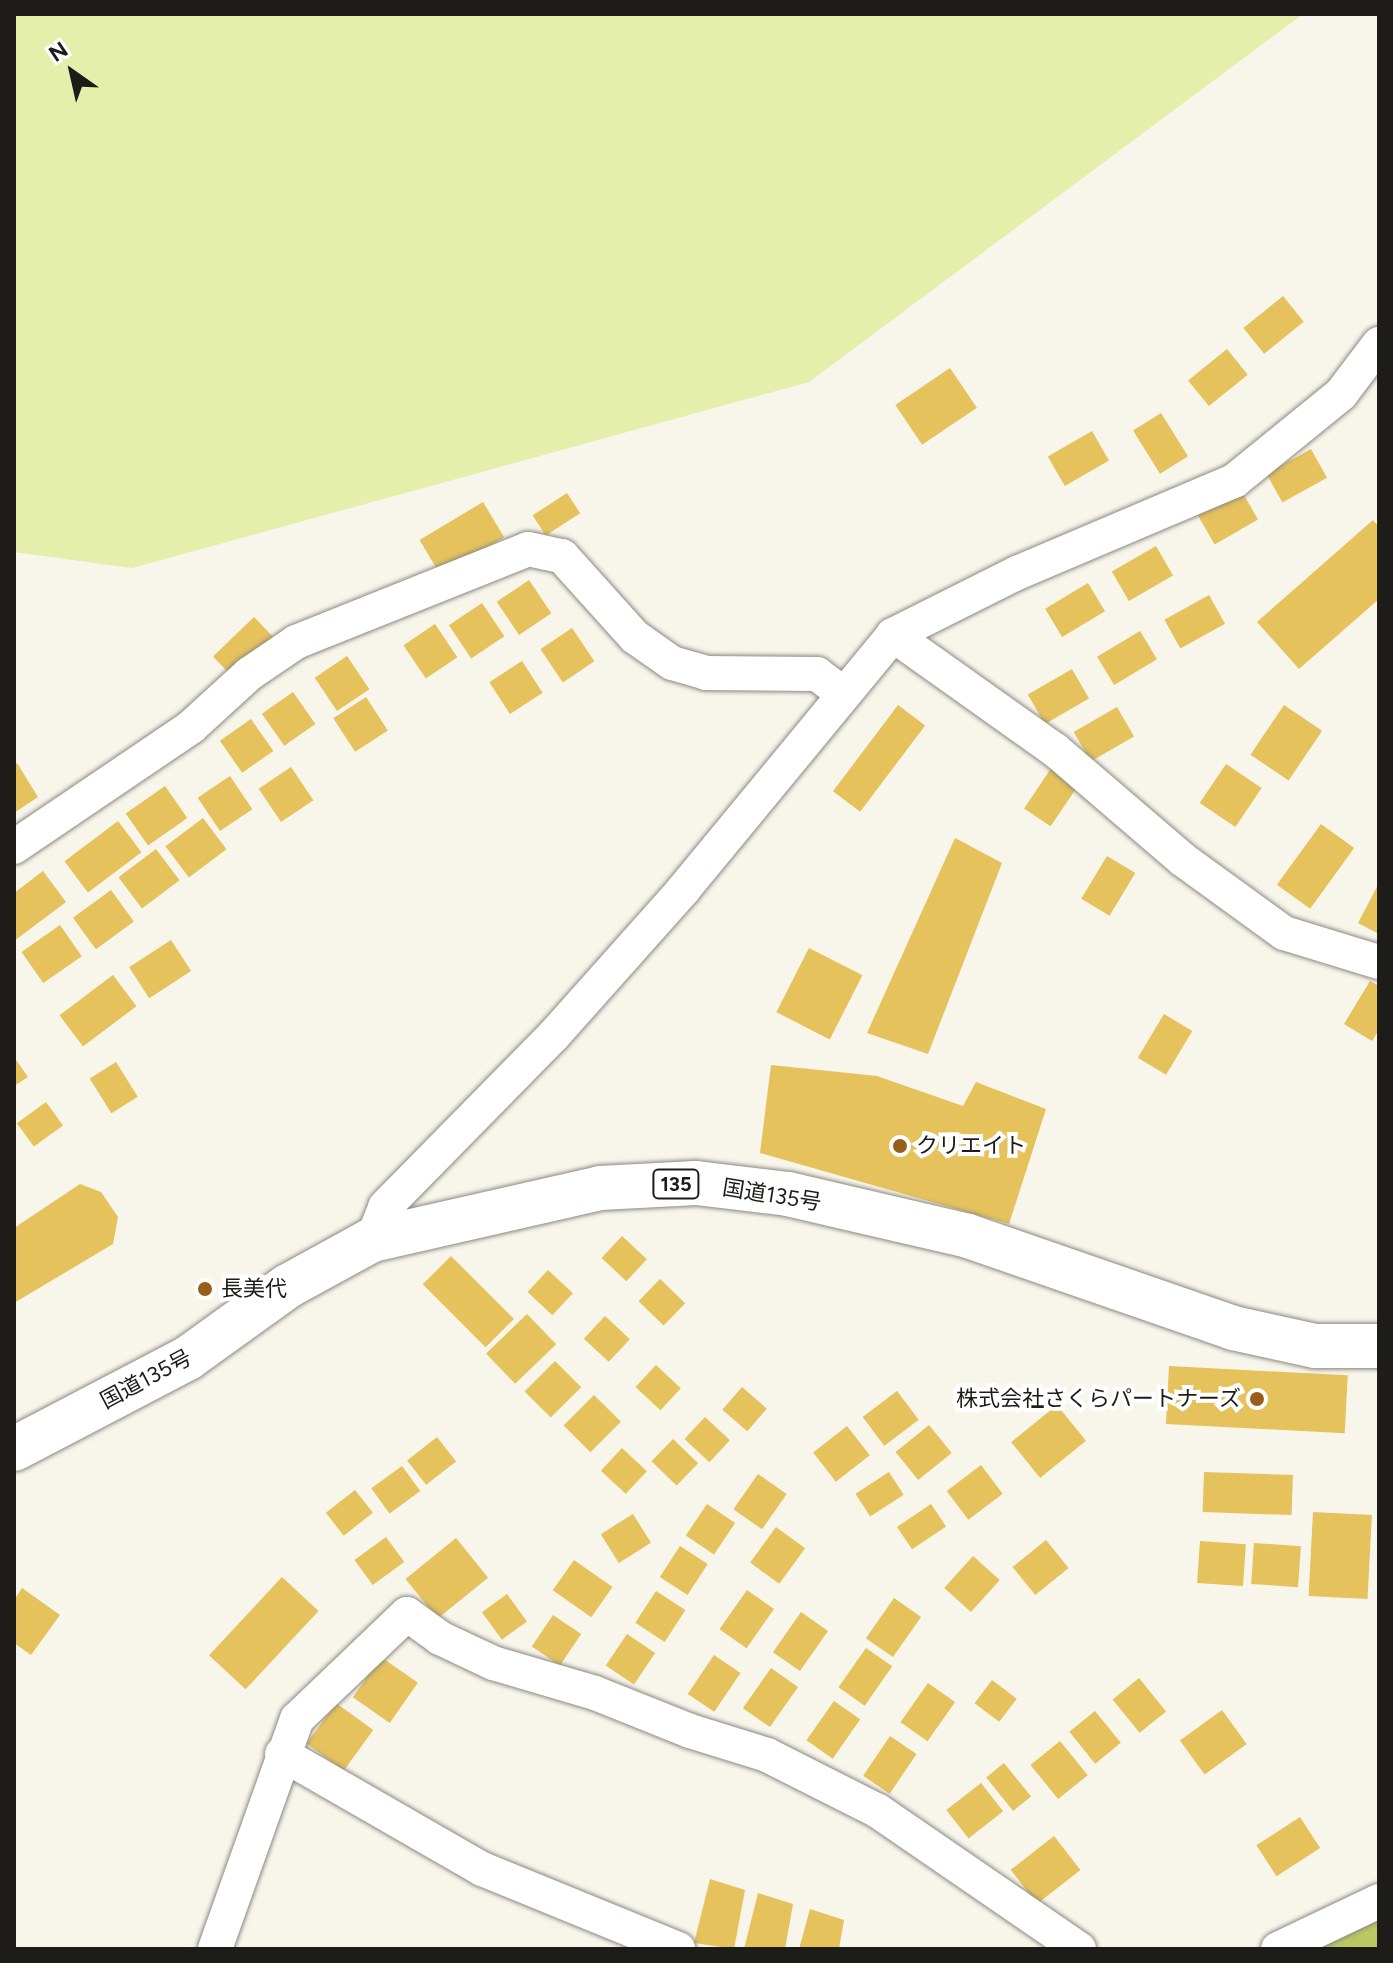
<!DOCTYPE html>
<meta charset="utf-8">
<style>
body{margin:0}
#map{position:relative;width:1393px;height:1963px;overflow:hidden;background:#f8f5eb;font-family:Figtree,"Noto Sans JP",sans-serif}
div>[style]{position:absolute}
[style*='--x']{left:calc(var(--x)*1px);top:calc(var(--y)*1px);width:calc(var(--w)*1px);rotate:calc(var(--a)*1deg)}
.green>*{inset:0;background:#e3efaa}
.forest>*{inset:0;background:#bac863}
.building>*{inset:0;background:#e5c25c;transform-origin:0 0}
.roads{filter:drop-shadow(0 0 2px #8c8981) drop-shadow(0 0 2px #8c8981)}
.minor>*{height:34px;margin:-17px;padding:0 17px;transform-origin:17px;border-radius:17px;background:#fff}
.highway>*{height:44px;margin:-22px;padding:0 22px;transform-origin:22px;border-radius:22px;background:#fff}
.dots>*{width:22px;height:22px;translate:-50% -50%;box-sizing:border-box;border:4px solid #fff;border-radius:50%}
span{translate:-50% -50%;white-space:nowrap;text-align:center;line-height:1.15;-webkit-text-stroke:8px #fff;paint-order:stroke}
.shield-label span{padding:2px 6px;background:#fff;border:2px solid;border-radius:6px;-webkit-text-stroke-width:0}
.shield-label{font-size:20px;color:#1d1c19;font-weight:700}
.poi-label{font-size:22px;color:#1d1c19}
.left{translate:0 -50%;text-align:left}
.right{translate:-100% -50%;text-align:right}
.street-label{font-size:22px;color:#1d1c19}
.frame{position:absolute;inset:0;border:16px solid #1d1c19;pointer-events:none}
.north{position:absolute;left:32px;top:32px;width:80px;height:80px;-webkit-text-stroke:6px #fff;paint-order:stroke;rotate:326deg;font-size:22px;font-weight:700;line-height:32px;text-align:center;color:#1d1c19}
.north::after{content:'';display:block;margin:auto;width:28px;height:36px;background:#1d1c19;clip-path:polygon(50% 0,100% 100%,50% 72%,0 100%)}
</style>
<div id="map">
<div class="green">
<i style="clip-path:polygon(14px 14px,1303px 14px,809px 382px,132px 568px,14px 552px)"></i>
</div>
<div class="forest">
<i style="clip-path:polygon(1379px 1903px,1379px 1949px,1318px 1949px,1309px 1933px)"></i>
</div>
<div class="building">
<i style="left:1283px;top:296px;width:33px;height:51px;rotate:51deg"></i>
<i style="left:1227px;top:349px;width:33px;height:50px;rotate:51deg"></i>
<i style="left:950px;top:368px;width:48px;height:66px;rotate:56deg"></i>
<i style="left:1161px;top:413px;width:51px;height:33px;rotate:58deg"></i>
<i style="left:1092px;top:431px;width:34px;height:51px;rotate:60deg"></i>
<i style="left:1311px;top:449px;width:33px;height:51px;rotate:61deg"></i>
<i style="left:1241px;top:490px;width:34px;height:50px;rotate:60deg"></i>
<i style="left:567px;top:493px;width:24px;height:41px;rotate:57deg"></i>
<i style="left:483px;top:502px;width:41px;height:74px;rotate:59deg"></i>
<i style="clip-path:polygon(1373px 520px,1379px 527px,1379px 599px,1299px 669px,1257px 622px)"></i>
<i style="left:1156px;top:546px;width:34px;height:51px;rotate:60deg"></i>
<i style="left:529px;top:580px;width:40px;height:39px;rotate:56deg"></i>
<i style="left:1088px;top:583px;width:33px;height:50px;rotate:59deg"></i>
<i style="left:1209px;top:595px;width:33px;height:51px;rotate:61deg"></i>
<i style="left:482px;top:603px;width:40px;height:40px;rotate:56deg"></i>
<i style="left:254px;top:617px;width:28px;height:57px;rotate:46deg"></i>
<i style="left:435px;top:624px;width:40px;height:38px;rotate:56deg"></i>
<i style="left:572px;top:628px;width:40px;height:38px;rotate:56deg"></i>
<i style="left:1140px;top:631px;width:33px;height:50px;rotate:59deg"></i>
<i style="left:347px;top:656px;width:40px;height:39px;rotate:56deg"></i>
<i style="left:522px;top:661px;width:38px;height:39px;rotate:57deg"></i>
<i style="left:1072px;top:669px;width:34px;height:51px;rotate:60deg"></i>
<i style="left:293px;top:692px;width:39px;height:38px;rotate:55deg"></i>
<i style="left:366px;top:697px;width:40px;height:39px;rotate:57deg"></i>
<i style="left:898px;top:705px;width:34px;height:108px;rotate:37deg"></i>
<i style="left:1284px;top:705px;width:46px;height:60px;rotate:34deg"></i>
<i style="left:1117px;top:707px;width:34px;height:50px;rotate:60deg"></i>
<i style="left:251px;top:719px;width:39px;height:38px;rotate:55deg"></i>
<i style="clip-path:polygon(17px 763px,38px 797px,14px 813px,14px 765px)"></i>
<i style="left:1226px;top:764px;width:43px;height:47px;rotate:34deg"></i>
<i style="left:291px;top:767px;width:40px;height:39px;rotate:56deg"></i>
<i style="left:1052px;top:767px;width:32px;height:50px;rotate:34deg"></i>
<i style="left:230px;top:776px;width:40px;height:39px;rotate:56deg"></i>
<i style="left:165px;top:786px;width:39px;height:48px;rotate:55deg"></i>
<i style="left:203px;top:818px;width:39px;height:47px;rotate:53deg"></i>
<i style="left:118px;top:821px;width:39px;height:67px;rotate:53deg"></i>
<i style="left:1321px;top:824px;width:41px;height:75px;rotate:36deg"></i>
<i style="clip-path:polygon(955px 838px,1002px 863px,928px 1054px,867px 1033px)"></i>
<i style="left:156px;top:849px;width:39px;height:47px;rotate:53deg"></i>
<i style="left:1107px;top:856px;width:33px;height:50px;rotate:31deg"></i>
<i style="clip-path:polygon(43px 871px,66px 902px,14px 941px,14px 893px)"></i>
<i style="clip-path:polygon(1379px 883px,1379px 934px,1358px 923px)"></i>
<i style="left:111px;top:890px;width:39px;height:47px;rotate:54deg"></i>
<i style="left:60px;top:925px;width:38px;height:47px;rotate:55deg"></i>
<i style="left:171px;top:940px;width:37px;height:50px;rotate:57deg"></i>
<i style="left:809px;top:948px;width:60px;height:72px;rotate:27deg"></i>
<i style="left:113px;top:975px;width:39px;height:67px;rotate:53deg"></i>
<i style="clip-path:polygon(1370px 981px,1379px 986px,1379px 1030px,1372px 1041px,1344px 1024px)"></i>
<i style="left:1164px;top:1014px;width:33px;height:51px;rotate:31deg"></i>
<i style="clip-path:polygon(14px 1057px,28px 1077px,14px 1086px)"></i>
<i style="left:116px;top:1062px;width:41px;height:31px;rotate:58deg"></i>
<i style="clip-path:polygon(771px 1065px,877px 1076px,963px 1106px,976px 1082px,1046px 1109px,1009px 1224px,760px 1153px)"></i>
<i style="left:46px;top:1102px;width:29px;height:36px;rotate:54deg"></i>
<i style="clip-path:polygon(80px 1184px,101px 1192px,118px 1217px,113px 1244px,14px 1303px,14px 1228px)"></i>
<i style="left:622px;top:1236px;width:34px;height:30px;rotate:43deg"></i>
<i style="left:451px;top:1256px;width:89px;height:40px;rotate:45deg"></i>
<i style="left:548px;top:1270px;width:34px;height:30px;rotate:43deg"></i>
<i style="left:660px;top:1279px;width:35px;height:31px;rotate:44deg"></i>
<i style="left:527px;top:1314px;width:42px;height:57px;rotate:46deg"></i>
<i style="left:605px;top:1316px;width:34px;height:31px;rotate:43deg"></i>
<i style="left:555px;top:1361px;width:37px;height:43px;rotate:45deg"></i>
<i style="left:656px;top:1365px;width:34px;height:30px;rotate:43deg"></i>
<i style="left:1169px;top:1366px;width:179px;height:58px;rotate:3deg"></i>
<i style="left:742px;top:1387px;width:33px;height:30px;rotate:41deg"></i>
<i style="left:897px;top:1391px;width:36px;height:43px;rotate:53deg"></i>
<i style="left:594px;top:1395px;width:38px;height:43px;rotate:45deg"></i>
<i style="left:1057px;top:1405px;width:46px;height:59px;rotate:51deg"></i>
<i style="left:705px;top:1417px;width:34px;height:30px;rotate:43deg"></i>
<i style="left:929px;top:1425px;width:36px;height:43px;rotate:51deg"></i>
<i style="left:847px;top:1426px;width:37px;height:43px;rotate:52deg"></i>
<i style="left:437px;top:1437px;width:31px;height:38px;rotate:52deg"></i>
<i style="left:673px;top:1439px;width:35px;height:31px;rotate:44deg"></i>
<i style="left:622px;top:1448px;width:34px;height:31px;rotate:43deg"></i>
<i style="left:981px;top:1465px;width:36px;height:43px;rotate:53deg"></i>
<i style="left:402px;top:1466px;width:31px;height:38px;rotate:54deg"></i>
<i style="left:889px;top:1472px;width:27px;height:40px;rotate:57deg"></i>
<i style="left:1204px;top:1472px;width:89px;height:40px;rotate:2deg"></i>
<i style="left:758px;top:1474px;width:35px;height:43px;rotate:35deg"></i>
<i style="left:355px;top:1490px;width:29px;height:37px;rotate:52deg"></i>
<i style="left:707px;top:1504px;width:34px;height:38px;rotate:34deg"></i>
<i style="left:931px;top:1504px;width:27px;height:41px;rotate:56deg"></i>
<i style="left:1313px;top:1512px;width:59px;height:84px;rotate:3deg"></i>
<i style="left:633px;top:1514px;width:34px;height:38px;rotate:58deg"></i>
<i style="left:776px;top:1527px;width:36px;height:44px;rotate:36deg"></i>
<i style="left:386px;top:1537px;width:31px;height:39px;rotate:54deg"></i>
<i style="left:456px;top:1538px;width:51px;height:65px;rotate:51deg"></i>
<i style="left:1046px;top:1540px;width:36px;height:43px;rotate:51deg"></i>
<i style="left:1200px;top:1541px;width:46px;height:42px;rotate:4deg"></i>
<i style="left:1254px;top:1543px;width:47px;height:41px;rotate:4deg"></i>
<i style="left:680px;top:1546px;width:33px;height:37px;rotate:33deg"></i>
<i style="left:973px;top:1556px;width:36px;height:43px;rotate:42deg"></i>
<i style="left:574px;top:1560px;width:47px;height:37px;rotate:35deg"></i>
<i style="left:282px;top:1577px;width:50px;height:107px;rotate:43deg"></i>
<i style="clip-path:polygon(22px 1588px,60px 1615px,31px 1655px,14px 1643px,14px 1600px)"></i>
<i style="left:747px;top:1590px;width:33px;height:48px;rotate:35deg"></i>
<i style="left:656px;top:1591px;width:35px;height:38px;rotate:33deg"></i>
<i style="left:507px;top:1594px;width:34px;height:31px;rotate:54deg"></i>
<i style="left:894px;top:1598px;width:33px;height:49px;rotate:35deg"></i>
<i style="left:801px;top:1612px;width:33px;height:49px;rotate:35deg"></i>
<i style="left:553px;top:1615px;width:34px;height:38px;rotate:34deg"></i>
<i style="left:627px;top:1634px;width:34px;height:38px;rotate:34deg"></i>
<i style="left:866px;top:1648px;width:32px;height:48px;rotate:35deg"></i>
<i style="left:714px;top:1655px;width:32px;height:47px;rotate:34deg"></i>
<i style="left:381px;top:1657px;width:45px;height:49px;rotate:35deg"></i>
<i style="left:771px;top:1668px;width:33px;height:49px;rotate:35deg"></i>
<i style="left:1139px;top:1678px;width:43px;height:34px;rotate:51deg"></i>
<i style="left:992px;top:1680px;width:31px;height:29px;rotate:37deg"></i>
<i style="left:928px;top:1683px;width:33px;height:48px;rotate:35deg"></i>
<i style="left:834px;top:1701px;width:32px;height:48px;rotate:35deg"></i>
<i style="left:336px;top:1703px;width:46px;height:50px;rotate:36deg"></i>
<i style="left:1222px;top:1710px;width:42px;height:52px;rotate:54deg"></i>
<i style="left:1095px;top:1711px;width:41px;height:33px;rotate:51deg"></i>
<i style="left:890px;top:1736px;width:32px;height:48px;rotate:34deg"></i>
<i style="left:1060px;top:1741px;width:44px;height:38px;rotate:51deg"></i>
<i style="left:1004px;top:1763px;width:43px;height:23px;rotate:51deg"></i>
<i style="left:981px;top:1783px;width:36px;height:44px;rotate:52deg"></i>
<i style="left:1300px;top:1817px;width:37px;height:52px;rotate:57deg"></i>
<i style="left:1054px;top:1836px;width:43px;height:55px;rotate:52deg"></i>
<i style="clip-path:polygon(710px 1879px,745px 1890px,734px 1949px,694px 1943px)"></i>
<i style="clip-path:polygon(758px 1893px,793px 1904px,785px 1949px,744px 1949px)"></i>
<i style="clip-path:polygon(810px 1909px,844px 1920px,839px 1949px,799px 1949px)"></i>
</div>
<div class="roads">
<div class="minor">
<i style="--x:893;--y:635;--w:199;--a:35.4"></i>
<i style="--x:1055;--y:750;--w:167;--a:40.6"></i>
<i style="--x:1182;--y:859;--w:126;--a:36"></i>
<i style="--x:1284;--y:933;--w:99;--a:17"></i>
<i style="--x:14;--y:847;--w:214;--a:-34.1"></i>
<i style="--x:191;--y:727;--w:79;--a:-42.4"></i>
<i style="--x:249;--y:674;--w:57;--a:-34.2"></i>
<i style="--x:296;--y:642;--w:250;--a:-21.8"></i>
<i style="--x:528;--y:549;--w:35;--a:12"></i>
<i style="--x:562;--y:556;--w:109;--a:48"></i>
<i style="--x:635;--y:637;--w:45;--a:35.1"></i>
<i style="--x:672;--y:663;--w:35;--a:16"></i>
<i style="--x:706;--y:673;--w:111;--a:0.5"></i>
<i style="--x:817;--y:674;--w:31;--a:37"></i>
<i style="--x:372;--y:1240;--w:35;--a:-68"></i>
<i style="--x:385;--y:1207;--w:241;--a:-45.5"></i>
<i style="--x:554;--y:1035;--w:194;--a:-48.3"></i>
<i style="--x:683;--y:890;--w:330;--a:-50.5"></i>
<i style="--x:893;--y:635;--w:139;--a:-26.6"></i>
<i style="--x:1017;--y:573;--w:236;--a:-23"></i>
<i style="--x:1234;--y:481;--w:138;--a:-39.1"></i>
<i style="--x:1341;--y:394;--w:63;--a:-52.8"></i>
<i style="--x:282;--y:1754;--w:231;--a:29.9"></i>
<i style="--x:482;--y:1869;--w:212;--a:22.2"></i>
<i style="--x:215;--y:1949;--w:244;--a:-70.4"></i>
<i style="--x:297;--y:1719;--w:152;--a:-43.7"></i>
<i style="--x:407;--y:1614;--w:41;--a:36"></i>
<i style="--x:440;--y:1638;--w:59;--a:25.3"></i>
<i style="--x:493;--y:1663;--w:106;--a:16.4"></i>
<i style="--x:595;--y:1693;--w:102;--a:21.8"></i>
<i style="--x:690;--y:1731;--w:81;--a:17.3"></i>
<i style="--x:767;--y:1755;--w:124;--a:26.8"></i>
<i style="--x:878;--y:1811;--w:244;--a:34.5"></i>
<i style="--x:1278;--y:1949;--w:112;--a:-25.4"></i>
</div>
<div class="highway">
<i style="--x:14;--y:1449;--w:196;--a:-27.6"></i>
<i style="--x:188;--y:1358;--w:123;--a:-35.8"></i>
<i style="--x:288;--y:1286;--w:96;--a:-28.7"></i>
<i style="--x:372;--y:1240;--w:234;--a:-12.8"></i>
<i style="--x:600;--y:1188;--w:96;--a:-3"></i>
<i style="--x:696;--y:1183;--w:93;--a:6.8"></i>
<i style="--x:788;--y:1194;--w:185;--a:13.1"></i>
<i style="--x:968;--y:1236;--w:281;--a:19.1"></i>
<i style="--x:1233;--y:1328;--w:84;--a:12.4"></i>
<i style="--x:1315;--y:1346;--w:64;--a:0"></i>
</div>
</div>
<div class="dots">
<i style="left:900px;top:1146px;background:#975e1a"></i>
<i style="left:205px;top:1289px;background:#975e1a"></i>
<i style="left:1257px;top:1399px;background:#975e1a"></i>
</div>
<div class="shield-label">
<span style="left:676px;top:1184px">135</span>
</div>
<div class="poi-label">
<span class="left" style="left:916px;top:1146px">クリエイト</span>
<span class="left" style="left:221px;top:1289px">長美代</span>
<span class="right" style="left:1241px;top:1399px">株式会社さくらパートナーズ</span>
</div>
<div class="street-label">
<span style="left:772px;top:1195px;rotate:9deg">国道135号</span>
<span style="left:146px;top:1379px;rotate:-28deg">国道135号</span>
</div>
<div class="frame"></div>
<div class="north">N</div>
</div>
